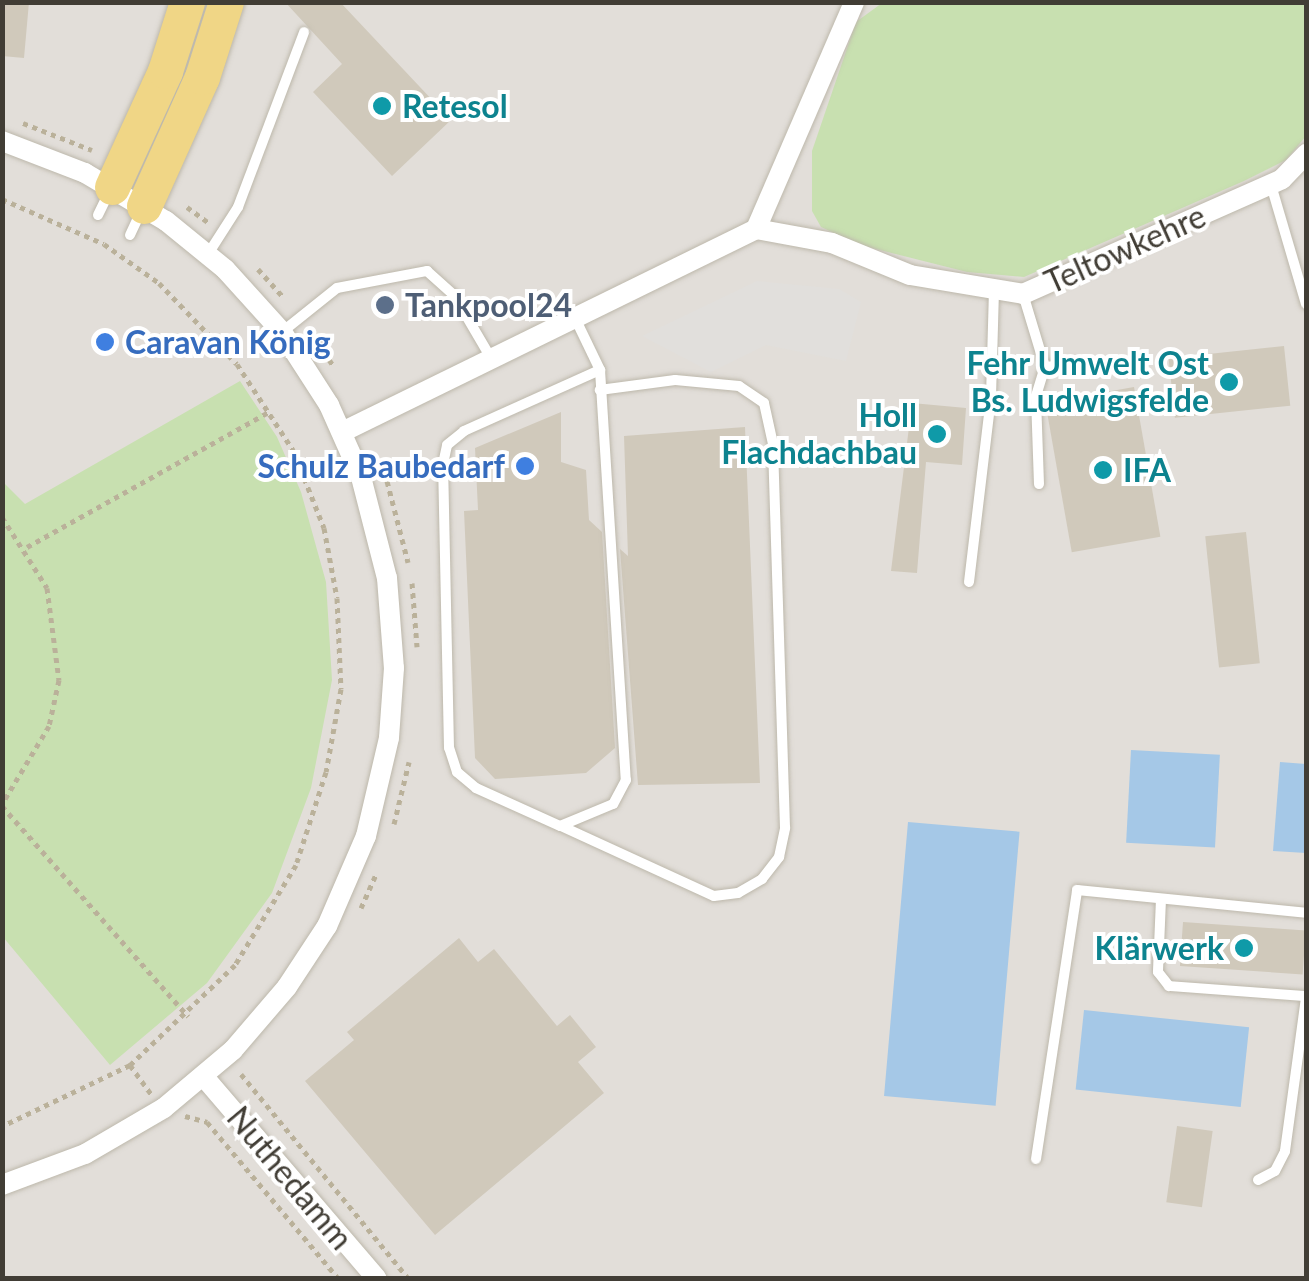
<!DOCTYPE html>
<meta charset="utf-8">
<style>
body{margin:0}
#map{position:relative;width:1309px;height:1281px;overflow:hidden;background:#f0ede4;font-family:Lato,sans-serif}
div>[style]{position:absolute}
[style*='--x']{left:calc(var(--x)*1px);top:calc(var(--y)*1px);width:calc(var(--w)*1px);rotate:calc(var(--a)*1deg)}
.industrial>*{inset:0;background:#e2ded9;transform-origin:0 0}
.green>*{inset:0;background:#c8e0b0}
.parking>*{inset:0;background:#e1dfdc}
.water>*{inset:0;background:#a5c8e7;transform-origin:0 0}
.building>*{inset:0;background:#d0c9bb;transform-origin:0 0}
.path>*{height:5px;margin-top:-2.5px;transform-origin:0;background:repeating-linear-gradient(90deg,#bab19a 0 5px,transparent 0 10px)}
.roads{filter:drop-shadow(0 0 2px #bdb8ab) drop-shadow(0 0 2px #bdb8ab)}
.service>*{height:10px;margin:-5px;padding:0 5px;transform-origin:5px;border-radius:5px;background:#fff}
.minor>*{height:20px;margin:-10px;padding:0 10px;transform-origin:10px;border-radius:10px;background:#fff}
.trunk>*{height:35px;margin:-17.5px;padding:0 17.5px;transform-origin:17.5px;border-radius:17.5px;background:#f0d686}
.dots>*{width:28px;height:28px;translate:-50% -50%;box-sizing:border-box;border:5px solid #fff;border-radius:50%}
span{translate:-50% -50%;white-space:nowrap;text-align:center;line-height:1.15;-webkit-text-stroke:8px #fff;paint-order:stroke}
.culture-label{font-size:32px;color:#0d838f;font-weight:700}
.left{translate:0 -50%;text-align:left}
.right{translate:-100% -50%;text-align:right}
.street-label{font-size:32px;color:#413d35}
.service-label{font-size:32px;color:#4e5e75;font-weight:700}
.shop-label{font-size:32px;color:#366cbe;font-weight:700}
.frame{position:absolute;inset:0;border:5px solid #413d35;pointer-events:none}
</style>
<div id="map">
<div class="industrial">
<i style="left:3px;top:3px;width:1303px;height:1275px"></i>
</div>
<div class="green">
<i style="clip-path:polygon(882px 3px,1306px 3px,1306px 136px,1286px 160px,1244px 181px,1024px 277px,967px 272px,860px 245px,821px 227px,812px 211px,812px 151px,856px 22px)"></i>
<i style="clip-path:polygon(240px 381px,277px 437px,301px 492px,326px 582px,332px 680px,311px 788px,272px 893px,207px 983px,110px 1065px,3px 937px,3px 482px,25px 504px)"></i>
</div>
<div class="parking">
<i style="clip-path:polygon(757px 281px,839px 289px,861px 302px,846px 361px,766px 345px,711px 372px,642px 336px)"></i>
</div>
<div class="water">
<i style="left:1131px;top:750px;width:89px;height:93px;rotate:3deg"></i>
<i style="clip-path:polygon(1280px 762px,1306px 764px,1306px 853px,1273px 851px)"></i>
<i style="left:908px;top:822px;width:112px;height:275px;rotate:5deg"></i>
<i style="left:1084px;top:1010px;width:166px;height:80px;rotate:6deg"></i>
</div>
<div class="building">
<i style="clip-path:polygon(2px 2px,29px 2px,24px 58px,2px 56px)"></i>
<i style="clip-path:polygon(285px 2px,340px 2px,451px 120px,392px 176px,313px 92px,342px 64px)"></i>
<i style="left:1284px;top:346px;width:60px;height:116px;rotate:84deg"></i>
<i style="left:1134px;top:387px;width:152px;height:90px;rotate:80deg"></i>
<i style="clip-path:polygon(912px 403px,966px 408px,962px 465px,926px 462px,917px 573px,891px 571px)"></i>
<i style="clip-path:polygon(561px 412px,561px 462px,586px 470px,589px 520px,602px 532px,615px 748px,586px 773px,495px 779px,475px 758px,464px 511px,478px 510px,475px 448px)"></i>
<i style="clip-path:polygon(745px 427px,760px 783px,638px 785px,620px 549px,628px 556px,624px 436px)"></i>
<i style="left:1246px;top:532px;width:132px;height:41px;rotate:84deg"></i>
<i style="left:1183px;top:922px;width:123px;height:44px;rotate:4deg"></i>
<i style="clip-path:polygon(459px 938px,478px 962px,494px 949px,557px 1026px,570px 1015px,596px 1047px,578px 1062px,604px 1093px,435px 1235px,305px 1081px,354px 1040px,347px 1032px)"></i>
<i style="left:1177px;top:1126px;width:36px;height:77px;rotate:8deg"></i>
</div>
<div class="path">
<i style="--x:23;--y:123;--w:74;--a:21.4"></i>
<i style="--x:2;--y:199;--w:111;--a:23.8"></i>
<i style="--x:104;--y:244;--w:67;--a:35.3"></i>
<i style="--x:159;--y:283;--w:112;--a:46.1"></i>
<i style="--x:237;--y:364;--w:103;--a:56.9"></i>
<i style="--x:293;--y:450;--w:84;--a:68.3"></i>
<i style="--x:324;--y:528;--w:71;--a:79.5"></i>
<i style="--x:337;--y:598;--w:91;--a:87.5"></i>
<i style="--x:341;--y:689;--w:84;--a:100.2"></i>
<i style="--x:326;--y:772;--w:98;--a:107.9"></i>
<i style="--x:296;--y:865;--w:117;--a:121.4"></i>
<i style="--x:235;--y:965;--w:145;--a:136.4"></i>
<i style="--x:130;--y:1065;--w:142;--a:154.5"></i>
<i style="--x:187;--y:207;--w:29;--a:36"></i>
<i style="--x:258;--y:269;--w:39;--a:48"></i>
<i style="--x:318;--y:343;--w:29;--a:56"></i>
<i style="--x:387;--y:481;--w:84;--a:75.5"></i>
<i style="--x:2;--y:517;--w:84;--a:57.6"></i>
<i style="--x:47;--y:588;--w:93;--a:82.6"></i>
<i style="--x:59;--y:680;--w:47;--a:102.3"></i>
<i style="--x:49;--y:726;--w:91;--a:121.1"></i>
<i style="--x:27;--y:547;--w:277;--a:-29.2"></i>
<i style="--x:412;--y:583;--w:64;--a:85.5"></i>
<i style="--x:2;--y:806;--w:281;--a:48.5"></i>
<i style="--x:394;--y:824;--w:64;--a:-76.4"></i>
<i style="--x:361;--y:908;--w:39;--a:-66"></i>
<i style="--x:130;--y:1065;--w:36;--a:54"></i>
<i style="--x:241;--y:1074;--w:264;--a:50.7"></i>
<i style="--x:185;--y:1116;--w:23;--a:15"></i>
<i style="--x:207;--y:1122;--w:204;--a:50"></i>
</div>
<div class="roads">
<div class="service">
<i style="--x:1271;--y:185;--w:124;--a:73.6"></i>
<i style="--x:98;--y:215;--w:25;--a:-64"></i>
<i style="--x:130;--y:235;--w:29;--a:-65"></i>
<i style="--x:208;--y:254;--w:56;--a:-57.4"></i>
<i style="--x:238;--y:207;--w:187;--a:-69.3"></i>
<i style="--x:1023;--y:294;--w:76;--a:73.2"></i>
<i style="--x:1045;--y:367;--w:29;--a:-6"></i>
<i style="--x:575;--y:318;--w:58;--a:64.3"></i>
<i style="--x:600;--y:370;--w:411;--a:86.4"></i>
<i style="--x:626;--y:780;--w:27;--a:118"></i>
<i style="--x:613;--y:804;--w:57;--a:157.5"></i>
<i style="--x:560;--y:826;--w:92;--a:-155.7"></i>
<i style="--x:476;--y:788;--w:25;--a:-140"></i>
<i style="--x:457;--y:772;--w:25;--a:-108"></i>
<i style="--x:449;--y:748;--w:284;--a:-91.2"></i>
<i style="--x:443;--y:464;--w:19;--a:-78"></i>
<i style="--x:447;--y:445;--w:22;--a:-39"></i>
<i style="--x:464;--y:431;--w:149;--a:-24.2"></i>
<i style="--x:282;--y:332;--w:70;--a:-38.7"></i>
<i style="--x:337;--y:288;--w:92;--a:-10.7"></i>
<i style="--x:427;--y:271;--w:36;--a:42"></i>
<i style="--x:454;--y:295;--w:73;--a:59.6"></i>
<i style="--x:1039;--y:484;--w:88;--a:-92"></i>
<i style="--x:1036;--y:396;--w:30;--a:-73"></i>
<i style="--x:969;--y:582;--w:186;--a:-83.2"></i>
<i style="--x:991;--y:397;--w:107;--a:-88.4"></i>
<i style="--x:561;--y:826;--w:168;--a:24.6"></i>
<i style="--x:714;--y:896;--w:24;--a:-7"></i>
<i style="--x:738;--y:893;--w:28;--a:-30"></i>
<i style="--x:762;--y:879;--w:28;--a:-52"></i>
<i style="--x:779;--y:857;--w:30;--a:-78"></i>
<i style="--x:785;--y:828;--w:384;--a:-91.8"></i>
<i style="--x:773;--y:444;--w:42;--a:-102.4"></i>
<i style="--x:764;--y:403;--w:30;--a:-146"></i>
<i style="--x:739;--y:386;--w:64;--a:-174.6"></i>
<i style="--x:675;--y:380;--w:76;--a:172.4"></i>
<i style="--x:1161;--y:899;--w:73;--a:92.4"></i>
<i style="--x:1158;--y:972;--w:18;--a:52"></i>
<i style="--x:1169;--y:986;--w:137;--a:4.2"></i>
<i style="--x:1036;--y:1159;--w:272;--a:-81.3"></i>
<i style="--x:1077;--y:890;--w:230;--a:5.7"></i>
<i style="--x:1258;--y:1180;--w:19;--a:-28"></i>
<i style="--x:1275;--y:1171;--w:22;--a:-63"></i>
<i style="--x:1285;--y:1151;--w:155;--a:-82.2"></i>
</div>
<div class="minor">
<i style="--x:2;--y:141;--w:89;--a:21.1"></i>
<i style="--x:85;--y:173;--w:94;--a:30.7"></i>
<i style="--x:166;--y:221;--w:76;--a:39.1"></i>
<i style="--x:225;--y:269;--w:85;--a:47.9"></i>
<i style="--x:282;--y:332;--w:87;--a:57.2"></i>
<i style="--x:329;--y:405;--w:79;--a:66"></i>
<i style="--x:361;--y:477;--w:104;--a:75.6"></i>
<i style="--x:387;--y:578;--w:90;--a:85.6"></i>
<i style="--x:394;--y:668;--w:70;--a:94.1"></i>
<i style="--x:389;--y:738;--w:101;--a:103.2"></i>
<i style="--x:366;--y:836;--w:98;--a:113.4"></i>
<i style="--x:327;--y:926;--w:73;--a:123.3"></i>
<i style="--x:287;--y:987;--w:83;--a:130.6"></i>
<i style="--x:233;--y:1050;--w:90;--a:140"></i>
<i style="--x:164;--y:1108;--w:91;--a:149.8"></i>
<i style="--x:85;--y:1154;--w:89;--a:159.5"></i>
<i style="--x:756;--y:229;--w:247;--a:-66.6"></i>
<i style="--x:342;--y:432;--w:461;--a:-26.1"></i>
<i style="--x:756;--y:229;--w:77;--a:10.4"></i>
<i style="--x:832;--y:243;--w:84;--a:22.3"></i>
<i style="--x:910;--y:275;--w:115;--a:9.5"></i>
<i style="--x:1023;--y:294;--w:283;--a:-23.9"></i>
<i style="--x:1282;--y:179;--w:35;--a:-46"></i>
<i style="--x:204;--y:1077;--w:265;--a:49.4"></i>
</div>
<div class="trunk">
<i style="--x:112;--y:187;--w:128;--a:-65.4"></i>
<i style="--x:165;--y:71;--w:72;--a:-72.3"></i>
<i style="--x:144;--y:206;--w:141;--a:-65.8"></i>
<i style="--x:202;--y:77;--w:79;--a:-72.3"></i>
</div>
</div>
<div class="dots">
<i style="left:382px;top:106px;background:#0f9aa8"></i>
<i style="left:385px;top:305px;background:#5c6f8a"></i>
<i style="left:105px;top:342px;background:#3f7fe0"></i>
<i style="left:1229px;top:382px;background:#0f9aa8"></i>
<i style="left:937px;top:434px;background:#0f9aa8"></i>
<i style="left:525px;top:466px;background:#3f7fe0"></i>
<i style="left:1103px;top:470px;background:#0f9aa8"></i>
<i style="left:1244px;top:948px;background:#0f9aa8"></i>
</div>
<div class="culture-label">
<span class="left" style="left:402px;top:106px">Retesol</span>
<span class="right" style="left:1209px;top:382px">Fehr Umwelt Ost<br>Bs. Ludwigsfelde</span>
<span class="right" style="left:917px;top:434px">Holl<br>Flachdachbau</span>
<span class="left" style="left:1123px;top:470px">IFA</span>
<span class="right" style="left:1224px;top:948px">Klärwerk</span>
</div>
<div class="street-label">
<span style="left:1125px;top:249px;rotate:-24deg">Teltowkehre</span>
<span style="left:290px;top:1178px;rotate:50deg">Nuthedamm</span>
</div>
<div class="service-label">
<span class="left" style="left:405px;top:305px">Tankpool24</span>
</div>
<div class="shop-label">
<span class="left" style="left:125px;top:342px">Caravan König</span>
<span class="right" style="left:505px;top:466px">Schulz Baubedarf</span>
</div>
<div class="frame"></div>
</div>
